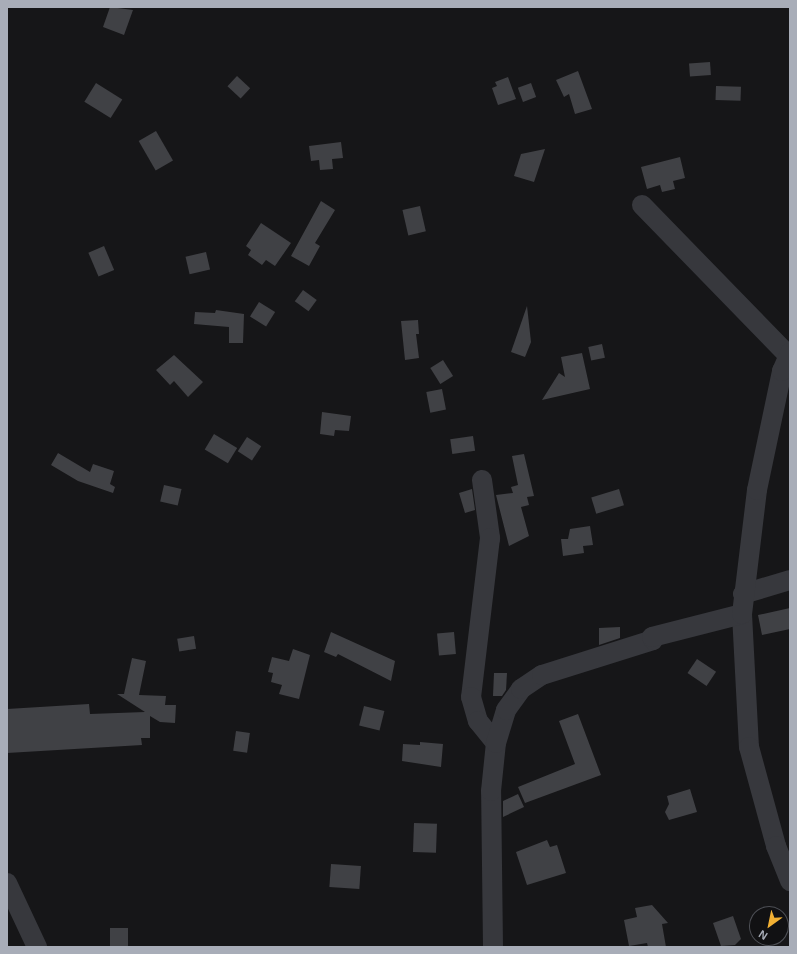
<!DOCTYPE html>
<style>
body{margin:0}
#map{position:relative;width:797px;height:954px;overflow:hidden;background:#161618;font-family:Helvetica,sans-serif}
div>[style]{position:absolute}
[style*='--x']{left:calc(var(--x)*1px);top:calc(var(--y)*1px);width:calc(var(--w)*1px);rotate:calc(var(--a)*1deg)}
.building>*{inset:0;background:#404145;transform-origin:0 0}
.street>*{height:20px;margin:-10px;padding:0 10px;transform-origin:10px;border-radius:10px;background:#37383d}
span{translate:-50% -50%;white-space:nowrap;text-align:center;line-height:1.15;-webkit-text-stroke:3px #111113;paint-order:stroke}
.frame{position:absolute;inset:0;border:8px solid #a8adb8;pointer-events:none}
.north{position:absolute;left:749px;top:906px;width:40px;height:40px;box-sizing:border-box;background:#111113;border:1px solid #4d4f55;border-radius:50%;rotate:213deg;font-size:11px;font-weight:700;line-height:16px;text-align:center;color:#a8adb8}
.north::after{content:'';display:block;margin:auto;width:14px;height:18px;background:#f2b134;clip-path:polygon(50% 0,100% 100%,50% 72%,0 100%)}
</style>
<div id="map">
<div class="building">
<i style="clip-path:polygon(110px 7px,133px 10px,124px 35px,103px 27px)"></i>
<i style="left:710px;top:62px;width:13px;height:21px;rotate:86deg"></i>
<i style="clip-path:polygon(578px 71px,592px 109px,575px 114px,569px 94px,564px 97px,556px 80px)"></i>
<i style="left:237px;top:76px;width:18px;height:14px;rotate:43deg"></i>
<i style="clip-path:polygon(508px 77px,516px 99px,498px 105px,492px 88px,497px 86px,495px 82px)"></i>
<i style="left:96px;top:83px;width:31px;height:22px;rotate:32deg"></i>
<i style="left:531px;top:83px;width:15px;height:14px;rotate:70deg"></i>
<i style="left:716px;top:86px;width:25px;height:14px;rotate:2deg"></i>
<i style="left:156px;top:131px;width:34px;height:20px;rotate:60deg"></i>
<i style="clip-path:polygon(341px 142px,343px 158px,332px 159px,333px 169px,320px 170px,319px 160px,311px 161px,309px 146px)"></i>
<i style="clip-path:polygon(545px 149px,534px 182px,514px 176px,521px 154px)"></i>
<i style="clip-path:polygon(680px 157px,685px 178px,673px 181px,675px 189px,662px 192px,660px 185px,647px 189px,641px 167px)"></i>
<i style="clip-path:polygon(321px 201px,335px 210px,315px 243px,320px 246px,309px 266px,291px 256px)"></i>
<i style="left:420px;top:206px;width:26px;height:18px;rotate:77deg"></i>
<i style="clip-path:polygon(261px 223px,291px 243px,275px 266px,266px 260px,262px 265px,248px 255px,251px 250px,246px 246px)"></i>
<i style="left:104px;top:246px;width:26px;height:17px;rotate:67deg"></i>
<i style="left:206px;top:252px;width:18px;height:21px;rotate:77deg"></i>
<i style="left:303px;top:290px;width:17px;height:14px;rotate:36deg"></i>
<i style="left:259px;top:302px;width:19px;height:17px;rotate:32deg"></i>
<i style="clip-path:polygon(527px 306px,531px 342px,525px 357px,511px 352px)"></i>
<i style="clip-path:polygon(216px 310px,244px 314px,243px 343px,229px 343px,229px 327px,194px 324px,195px 312px,215px 313px)"></i>
<i style="clip-path:polygon(418px 320px,419px 334px,416px 334px,419px 358px,405px 360px,401px 321px)"></i>
<i style="left:602px;top:344px;width:14px;height:14px;rotate:78deg"></i>
<i style="clip-path:polygon(582px 353px,590px 389px,542px 400px,559px 373px,565px 377px,561px 357px)"></i>
<i style="clip-path:polygon(174px 355px,203px 382px,188px 397px,174px 381px,170px 385px,156px 370px)"></i>
<i style="left:443px;top:360px;width:19px;height:15px;rotate:58deg"></i>
<i style="left:442px;top:389px;width:21px;height:16px;rotate:79deg"></i>
<i style="clip-path:polygon(322px 412px,351px 416px,349px 431px,335px 430px,334px 436px,320px 434px)"></i>
<i style="left:214px;top:434px;width:27px;height:18px;rotate:31deg"></i>
<i style="left:473px;top:436px;width:15px;height:23px;rotate:82deg"></i>
<i style="left:247px;top:437px;width:17px;height:17px;rotate:33deg"></i>
<i style="clip-path:polygon(58px 453px,90px 472px,93px 464px,114px 471px,110px 484px,115px 487px,113px 493px,78px 481px,51px 465px)"></i>
<i style="clip-path:polygon(524px 454px,534px 496px,527px 497px,529px 505px,521px 507px,529px 536px,509px 546px,496px 495px,513px 493px,511px 487px,518px 485px,512px 456px)"></i>
<i style="left:164px;top:485px;width:18px;height:17px;rotate:13deg"></i>
<i style="clip-path:polygon(472px 489px,475px 510px,465px 513px,459px 493px)"></i>
<i style="left:619px;top:489px;width:17px;height:29px;rotate:73deg"></i>
<i style="clip-path:polygon(590px 526px,593px 545px,583px 546px,584px 553px,563px 556px,561px 539px,568px 539px,570px 529px)"></i>
<i style="clip-path:polygon(790px 608px,790px 629px,762px 635px,758px 615px)"></i>
<i style="clip-path:polygon(620px 627px,620px 638px,599px 645px,599px 628px)"></i>
<i style="clip-path:polygon(331px 632px,395px 661px,391px 681px,338px 654px,336px 657px,324px 652px)"></i>
<i style="left:454px;top:632px;width:22px;height:17px;rotate:85deg"></i>
<i style="left:194px;top:636px;width:13px;height:17px;rotate:81deg"></i>
<i style="clip-path:polygon(293px 649px,310px 655px,299px 699px,279px 694px,282px 685px,271px 682px,273px 673px,268px 672px,272px 657px,289px 661px)"></i>
<i style="clip-path:polygon(132px 658px,146px 661px,139px 695px,166px 696px,165px 705px,176px 705px,175px 723px,160px 722px,150px 716px,150px 738px,141px 738px,142px 745px,7px 753px,7px 709px,89px 704px,90px 714px,145px 712px,117px 694px,124px 694px)"></i>
<i style="left:697px;top:659px;width:23px;height:17px;rotate:34deg"></i>
<i style="clip-path:polygon(494px 673px,507px 673px,506px 690px,502px 696px,493px 696px)"></i>
<i style="left:364px;top:706px;width:21px;height:20px;rotate:14deg"></i>
<i style="clip-path:polygon(578px 714px,601px 775px,525px 803px,518px 787px,575px 764px,559px 721px)"></i>
<i style="left:236px;top:731px;width:14px;height:20px;rotate:8deg"></i>
<i style="clip-path:polygon(420px 742px,443px 744px,441px 767px,402px 761px,403px 744px,420px 745px)"></i>
<i style="clip-path:polygon(690px 789px,697px 812px,669px 820px,665px 812px,669px 804px,667px 796px)"></i>
<i style="clip-path:polygon(518px 794px,524px 807px,503px 817px,503px 801px)"></i>
<i style="left:414px;top:823px;width:23px;height:29px;rotate:2deg"></i>
<i style="clip-path:polygon(547px 840px,550px 847px,557px 845px,566px 873px,527px 885px,516px 852px)"></i>
<i style="left:331px;top:864px;width:30px;height:23px;rotate:4deg"></i>
<i style="clip-path:polygon(652px 905px,668px 923px,662px 924px,666px 947px,648px 947px,647px 943px,629px 946px,624px 920px,637px 917px,635px 908px)"></i>
<i style="clip-path:polygon(733px 916px,741px 939px,735px 945px,721px 946px,713px 923px)"></i>
<i style="left:110px;top:928px;width:18px;height:19px"></i>
</div>
<div class="street">
<i style="--x:642;--y:205;--w:209;--a:45.8"></i>
<i style="--x:482;--y:480;--w:59;--a:82.1"></i>
<i style="--x:490;--y:538;--w:160;--a:96.8"></i>
<i style="--x:471;--y:697;--w:25;--a:74"></i>
<i style="--x:478;--y:721;--w:28;--a:51"></i>
<i style="--x:743;--y:594;--w:49;--a:-16.6"></i>
<i style="--x:742;--y:614;--w:133;--a:87"></i>
<i style="--x:749;--y:747;--w:103;--a:74.7"></i>
<i style="--x:776;--y:846;--w:38;--a:68"></i>
<i style="--x:7;--y:883;--w:71;--a:64.9"></i>
<i style="--x:493;--y:947;--w:156;--a:-90.7"></i>
<i style="--x:491;--y:791;--w:48;--a:-84.1"></i>
<i style="--x:496;--y:743;--w:34;--a:-73"></i>
<i style="--x:506;--y:710;--w:26;--a:-54"></i>
<i style="--x:521;--y:689;--w:25;--a:-34"></i>
<i style="--x:542;--y:675;--w:116;--a:-17.5"></i>
<i style="--x:653;--y:640;--w:3;--a:-108"></i>
<i style="--x:652;--y:637;--w:93;--a:-14.3"></i>
<i style="--x:742;--y:614;--w:125;--a:-83.1"></i>
<i style="--x:757;--y:490;--w:122;--a:-78.1"></i>
<i style="--x:782;--y:371;--w:20;--a:-66"></i>
</div>
<div class="frame"></div>
<div class="north">N</div>
</div>
